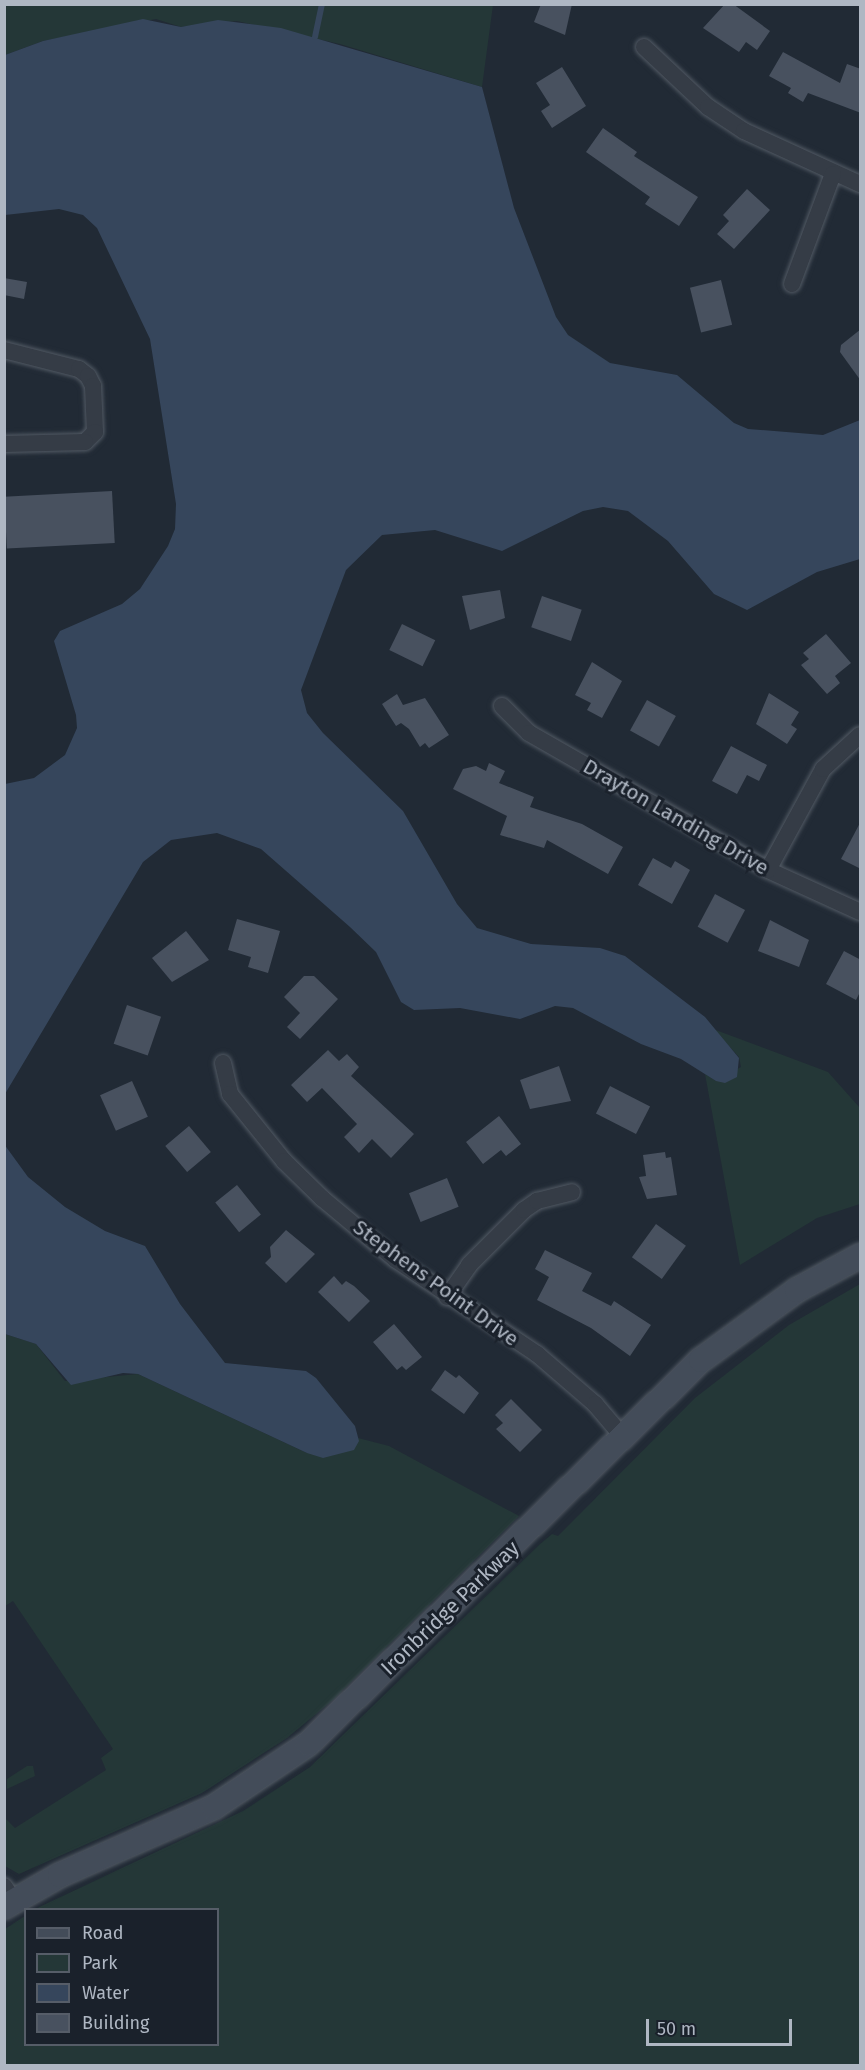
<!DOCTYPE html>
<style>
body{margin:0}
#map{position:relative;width:865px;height:2070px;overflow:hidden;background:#212a35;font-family:"Fira Sans",sans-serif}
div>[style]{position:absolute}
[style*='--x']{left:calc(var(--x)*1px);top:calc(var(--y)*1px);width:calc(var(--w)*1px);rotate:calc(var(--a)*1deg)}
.green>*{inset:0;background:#243737}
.water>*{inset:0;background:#36465c}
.stream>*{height:6px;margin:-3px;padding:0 3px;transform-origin:3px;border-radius:3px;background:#36465c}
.building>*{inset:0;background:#48515f;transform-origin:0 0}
.roads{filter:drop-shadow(0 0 2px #525a64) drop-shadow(0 0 2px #525a64)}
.street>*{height:16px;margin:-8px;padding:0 8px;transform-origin:8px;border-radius:8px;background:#353c46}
.secondary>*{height:24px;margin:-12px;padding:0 12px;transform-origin:12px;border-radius:12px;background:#434c59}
span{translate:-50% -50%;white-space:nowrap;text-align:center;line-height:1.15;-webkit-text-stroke:6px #1a212b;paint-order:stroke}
.street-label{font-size:21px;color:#afb7c3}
.frame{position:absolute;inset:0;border:6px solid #afb7c3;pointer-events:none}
.legend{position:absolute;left:24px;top:1908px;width:195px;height:138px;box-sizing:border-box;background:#1a212b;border:2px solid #565d68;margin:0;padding:8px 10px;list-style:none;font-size:18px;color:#afb7c3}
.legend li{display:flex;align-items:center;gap:12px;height:30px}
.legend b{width:30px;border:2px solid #565d68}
.scale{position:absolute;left:646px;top:2019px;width:146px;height:27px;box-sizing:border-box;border:3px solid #afb7c3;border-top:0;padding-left:8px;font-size:18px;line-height:21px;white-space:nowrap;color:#afb7c3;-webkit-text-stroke:4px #1a212b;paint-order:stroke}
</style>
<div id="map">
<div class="green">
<i style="clip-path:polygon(5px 5px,493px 5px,482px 87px,340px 44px,237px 21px,181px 27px,156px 19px,43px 41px,5px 55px)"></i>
<i style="clip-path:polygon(713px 1029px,828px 1072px,860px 1108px,860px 1204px,817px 1218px,740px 1265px,705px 1074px,716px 1081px,741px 1067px,739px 1057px)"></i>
<i style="clip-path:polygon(860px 1284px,860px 2065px,5px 2065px,5px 1929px,25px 1916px,26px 2044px,218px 2044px,218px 1910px,35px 1909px,243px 1811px,310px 1767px,540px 1544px,552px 1534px,558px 1536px,695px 1398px,789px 1325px)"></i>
<i style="clip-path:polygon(5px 1334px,36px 1344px,65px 1381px,138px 1374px,307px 1453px,358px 1438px,389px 1446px,519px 1516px,333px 1700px,287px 1738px,202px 1793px,19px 1874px,5px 1866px,5px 1818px,15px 1828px,106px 1770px,101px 1758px,113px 1749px,13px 1601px,5px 1606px)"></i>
<i style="clip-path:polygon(27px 1766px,33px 1766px,35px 1776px,7px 1789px,7px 1779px)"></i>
</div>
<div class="water">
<i style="clip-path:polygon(143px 19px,181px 27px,218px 20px,281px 28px,482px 87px,514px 208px,556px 317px,568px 335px,610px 363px,677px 375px,734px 423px,748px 429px,823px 435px,860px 420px,860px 559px,817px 572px,747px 610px,714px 594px,668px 541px,628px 511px,603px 507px,583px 511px,502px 551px,435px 530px,382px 535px,346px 570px,301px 690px,307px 713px,323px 733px,403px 811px,457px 904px,477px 928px,531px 944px,600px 948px,625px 956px,705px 1017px,739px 1058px,737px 1077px,725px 1083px,716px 1081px,681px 1059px,641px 1044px,573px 1008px,555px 1006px,520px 1019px,460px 1008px,414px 1010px,401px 1002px,376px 952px,350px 927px,261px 849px,217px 833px,171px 840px,143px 862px,5px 1094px,5px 784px,34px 778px,65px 755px,77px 728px,76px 715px,54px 641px,60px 631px,122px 604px,140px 589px,168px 546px,175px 529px,176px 504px,150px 339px,97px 228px,83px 215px,59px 209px,5px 215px,5px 55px,43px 41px)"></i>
<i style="clip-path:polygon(4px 1144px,28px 1177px,65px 1207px,105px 1231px,145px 1246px,180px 1304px,225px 1363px,306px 1371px,316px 1378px,355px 1426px,359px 1441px,354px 1450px,323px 1458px,307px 1453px,138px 1374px,123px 1373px,71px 1385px,36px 1344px,5px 1334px)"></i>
</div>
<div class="stream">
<i style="--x:315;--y:37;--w:34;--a:-78"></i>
</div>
<div class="building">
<i style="clip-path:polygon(541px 4px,572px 4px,565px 35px,534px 22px)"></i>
<i style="clip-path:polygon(725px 4px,733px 4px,770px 31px,757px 50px,746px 42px,739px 52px,703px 28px)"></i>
<i style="clip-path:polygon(783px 52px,840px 83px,847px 64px,861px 69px,861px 113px,808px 93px,803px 102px,788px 93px,791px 88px,769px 76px)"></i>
<i style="clip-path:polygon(562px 67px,586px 106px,552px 128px,541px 111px,550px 105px,536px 83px)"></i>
<i style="clip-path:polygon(603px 128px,637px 152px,634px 156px,698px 197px,679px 226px,645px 204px,650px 197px,586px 152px)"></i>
<i style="clip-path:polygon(747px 189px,770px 210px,734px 249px,717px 234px,729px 221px,723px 215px)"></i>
<i style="clip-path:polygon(4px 278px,27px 282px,24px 299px,4px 295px)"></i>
<i style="left:721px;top:280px;width:46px;height:32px;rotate:76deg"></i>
<i style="clip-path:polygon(861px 329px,861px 381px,840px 352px,841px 345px)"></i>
<i style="left:112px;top:491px;width:52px;height:108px;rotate:87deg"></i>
<i style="clip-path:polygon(500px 590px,505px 618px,470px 630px,462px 596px)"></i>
<i style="left:542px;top:596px;width:42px;height:33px;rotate:19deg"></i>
<i style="left:402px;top:624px;width:37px;height:29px;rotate:26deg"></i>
<i style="clip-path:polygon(826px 634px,851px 663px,835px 676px,840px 683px,827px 694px,801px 665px,809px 659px,803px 653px)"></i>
<i style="clip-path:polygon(592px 662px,622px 681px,602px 718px,587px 710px,591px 703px,575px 695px)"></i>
<i style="clip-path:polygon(769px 693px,799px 712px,791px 725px,797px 729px,787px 744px,756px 724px)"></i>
<i style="clip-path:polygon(397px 694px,403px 705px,425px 698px,449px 735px,429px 748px,425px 743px,420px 747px,409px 729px,401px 723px,396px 726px,382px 704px)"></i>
<i style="left:647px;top:700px;width:33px;height:35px;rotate:29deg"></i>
<i style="clip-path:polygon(731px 746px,767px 765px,759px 781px,747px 775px,737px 794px,712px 781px)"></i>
<i style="clip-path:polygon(489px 763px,505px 771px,499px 783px,534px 797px,530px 807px,582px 824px,623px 847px,608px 874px,547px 840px,544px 848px,500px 835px,507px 816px,453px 789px,463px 769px,476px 766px,486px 771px)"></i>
<i style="clip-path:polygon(861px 821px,861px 869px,841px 859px)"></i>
<i style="clip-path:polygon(653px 858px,671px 868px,675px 861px,690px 870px,672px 904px,638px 885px)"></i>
<i style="left:715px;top:894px;width:34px;height:37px;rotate:28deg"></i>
<i style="clip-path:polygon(237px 919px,280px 931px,268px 973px,248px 967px,251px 957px,228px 950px)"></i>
<i style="clip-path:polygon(770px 920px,809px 940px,799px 967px,758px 951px)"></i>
<i style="clip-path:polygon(186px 931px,209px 960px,172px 982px,152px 958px)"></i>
<i style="clip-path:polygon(844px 951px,861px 960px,861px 990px,856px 1000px,826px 984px)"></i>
<i style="clip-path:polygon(304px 976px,314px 976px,338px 999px,300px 1039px,287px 1027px,300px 1013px,284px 997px)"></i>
<i style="left:127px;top:1005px;width:36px;height:41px;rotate:19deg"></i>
<i style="clip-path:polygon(328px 1050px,339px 1061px,347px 1054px,359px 1067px,351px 1076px,414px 1134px,391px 1158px,372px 1139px,359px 1153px,344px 1137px,357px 1124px,322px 1088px,307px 1102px,291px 1085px)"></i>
<i style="clip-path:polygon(559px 1066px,571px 1101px,530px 1109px,520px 1080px)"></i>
<i style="left:132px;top:1081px;width:39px;height:35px;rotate:66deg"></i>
<i style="left:610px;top:1086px;width:45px;height:31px;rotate:27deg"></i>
<i style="clip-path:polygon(499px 1116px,521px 1144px,506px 1156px,501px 1150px,483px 1164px,466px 1142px)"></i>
<i style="left:189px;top:1126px;width:34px;height:31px;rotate:50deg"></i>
<i style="clip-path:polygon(665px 1152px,666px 1158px,671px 1157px,677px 1195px,647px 1199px,639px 1177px,646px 1176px,643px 1155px)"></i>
<i style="left:447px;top:1178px;width:31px;height:41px;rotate:68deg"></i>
<i style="left:237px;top:1185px;width:38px;height:28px;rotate:51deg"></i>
<i style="left:656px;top:1224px;width:37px;height:41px;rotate:36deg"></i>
<i style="clip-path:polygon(286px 1230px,315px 1254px,286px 1283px,265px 1263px,271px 1257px,270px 1247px)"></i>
<i style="clip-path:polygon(545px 1250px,592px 1273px,582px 1291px,611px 1306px,614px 1301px,651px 1325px,630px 1356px,591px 1328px,537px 1300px,549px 1277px,535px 1269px)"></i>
<i style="clip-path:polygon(334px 1276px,342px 1285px,346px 1281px,354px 1286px,370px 1301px,349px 1322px,318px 1292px)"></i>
<i style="clip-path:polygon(394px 1324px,422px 1357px,406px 1370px,402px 1366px,397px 1370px,373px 1342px)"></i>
<i style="clip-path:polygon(445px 1370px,456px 1378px,459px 1375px,479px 1393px,464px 1414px,431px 1390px)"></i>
<i style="clip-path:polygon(511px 1399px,542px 1430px,520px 1452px,496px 1429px,503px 1423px,495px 1415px)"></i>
</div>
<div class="roads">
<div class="street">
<i style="--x:644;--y:47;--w:88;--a:43.2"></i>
<i style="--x:708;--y:107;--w:43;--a:33.7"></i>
<i style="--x:744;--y:131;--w:128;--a:24.6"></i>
<i style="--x:792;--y:284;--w:117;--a:-69.6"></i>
<i style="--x:4;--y:350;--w:77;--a:14.2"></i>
<i style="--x:79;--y:369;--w:11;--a:38"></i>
<i style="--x:88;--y:376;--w:11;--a:63"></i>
<i style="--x:93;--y:386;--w:46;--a:87.5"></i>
<i style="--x:95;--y:432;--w:14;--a:135"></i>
<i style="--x:85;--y:442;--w:81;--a:178.6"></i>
<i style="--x:502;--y:706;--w:38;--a:45"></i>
<i style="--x:529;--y:733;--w:275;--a:29.8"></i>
<i style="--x:768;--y:870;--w:101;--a:24.5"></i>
<i style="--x:768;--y:870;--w:115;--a:-61.4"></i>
<i style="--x:823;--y:769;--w:50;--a:-42.6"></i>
<i style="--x:223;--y:1063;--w:32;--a:77"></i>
<i style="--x:230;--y:1094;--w:86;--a:51.1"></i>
<i style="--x:284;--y:1161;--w:54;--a:44.3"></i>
<i style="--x:323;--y:1199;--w:94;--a:39.8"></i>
<i style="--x:395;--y:1259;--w:171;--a:33.8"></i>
<i style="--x:537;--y:1354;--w:77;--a:40.8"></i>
<i style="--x:595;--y:1404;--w:43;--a:49.7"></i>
<i style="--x:447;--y:1297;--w:39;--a:-55"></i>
<i style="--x:469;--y:1265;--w:78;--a:-45"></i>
<i style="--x:524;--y:1210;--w:16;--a:-35"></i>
<i style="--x:537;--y:1201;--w:36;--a:-14"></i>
<i style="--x:4;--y:1886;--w:18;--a:56"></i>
</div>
<div class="secondary">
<i style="--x:4;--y:1907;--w:64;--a:-29.7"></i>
<i style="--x:60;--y:1875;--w:168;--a:-23.8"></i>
<i style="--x:214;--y:1807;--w:113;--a:-33.8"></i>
<i style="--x:308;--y:1744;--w:549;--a:-44.34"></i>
<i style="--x:701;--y:1360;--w:119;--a:-36.1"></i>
<i style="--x:797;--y:1290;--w:72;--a:-28.4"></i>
</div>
</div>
<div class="street-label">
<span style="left:676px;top:817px;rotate:30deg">Drayton Landing Drive</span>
<span style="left:436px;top:1283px;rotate:36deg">Stephens Point Drive</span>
<span style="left:450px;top:1608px;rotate:-44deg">Ironbridge Parkway</span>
</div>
<div class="frame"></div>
<ul class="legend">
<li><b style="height:8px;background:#434c59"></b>Road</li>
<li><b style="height:16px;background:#243737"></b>Park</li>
<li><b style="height:16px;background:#36465c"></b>Water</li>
<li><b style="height:16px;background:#48515f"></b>Building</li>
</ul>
<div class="scale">50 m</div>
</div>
